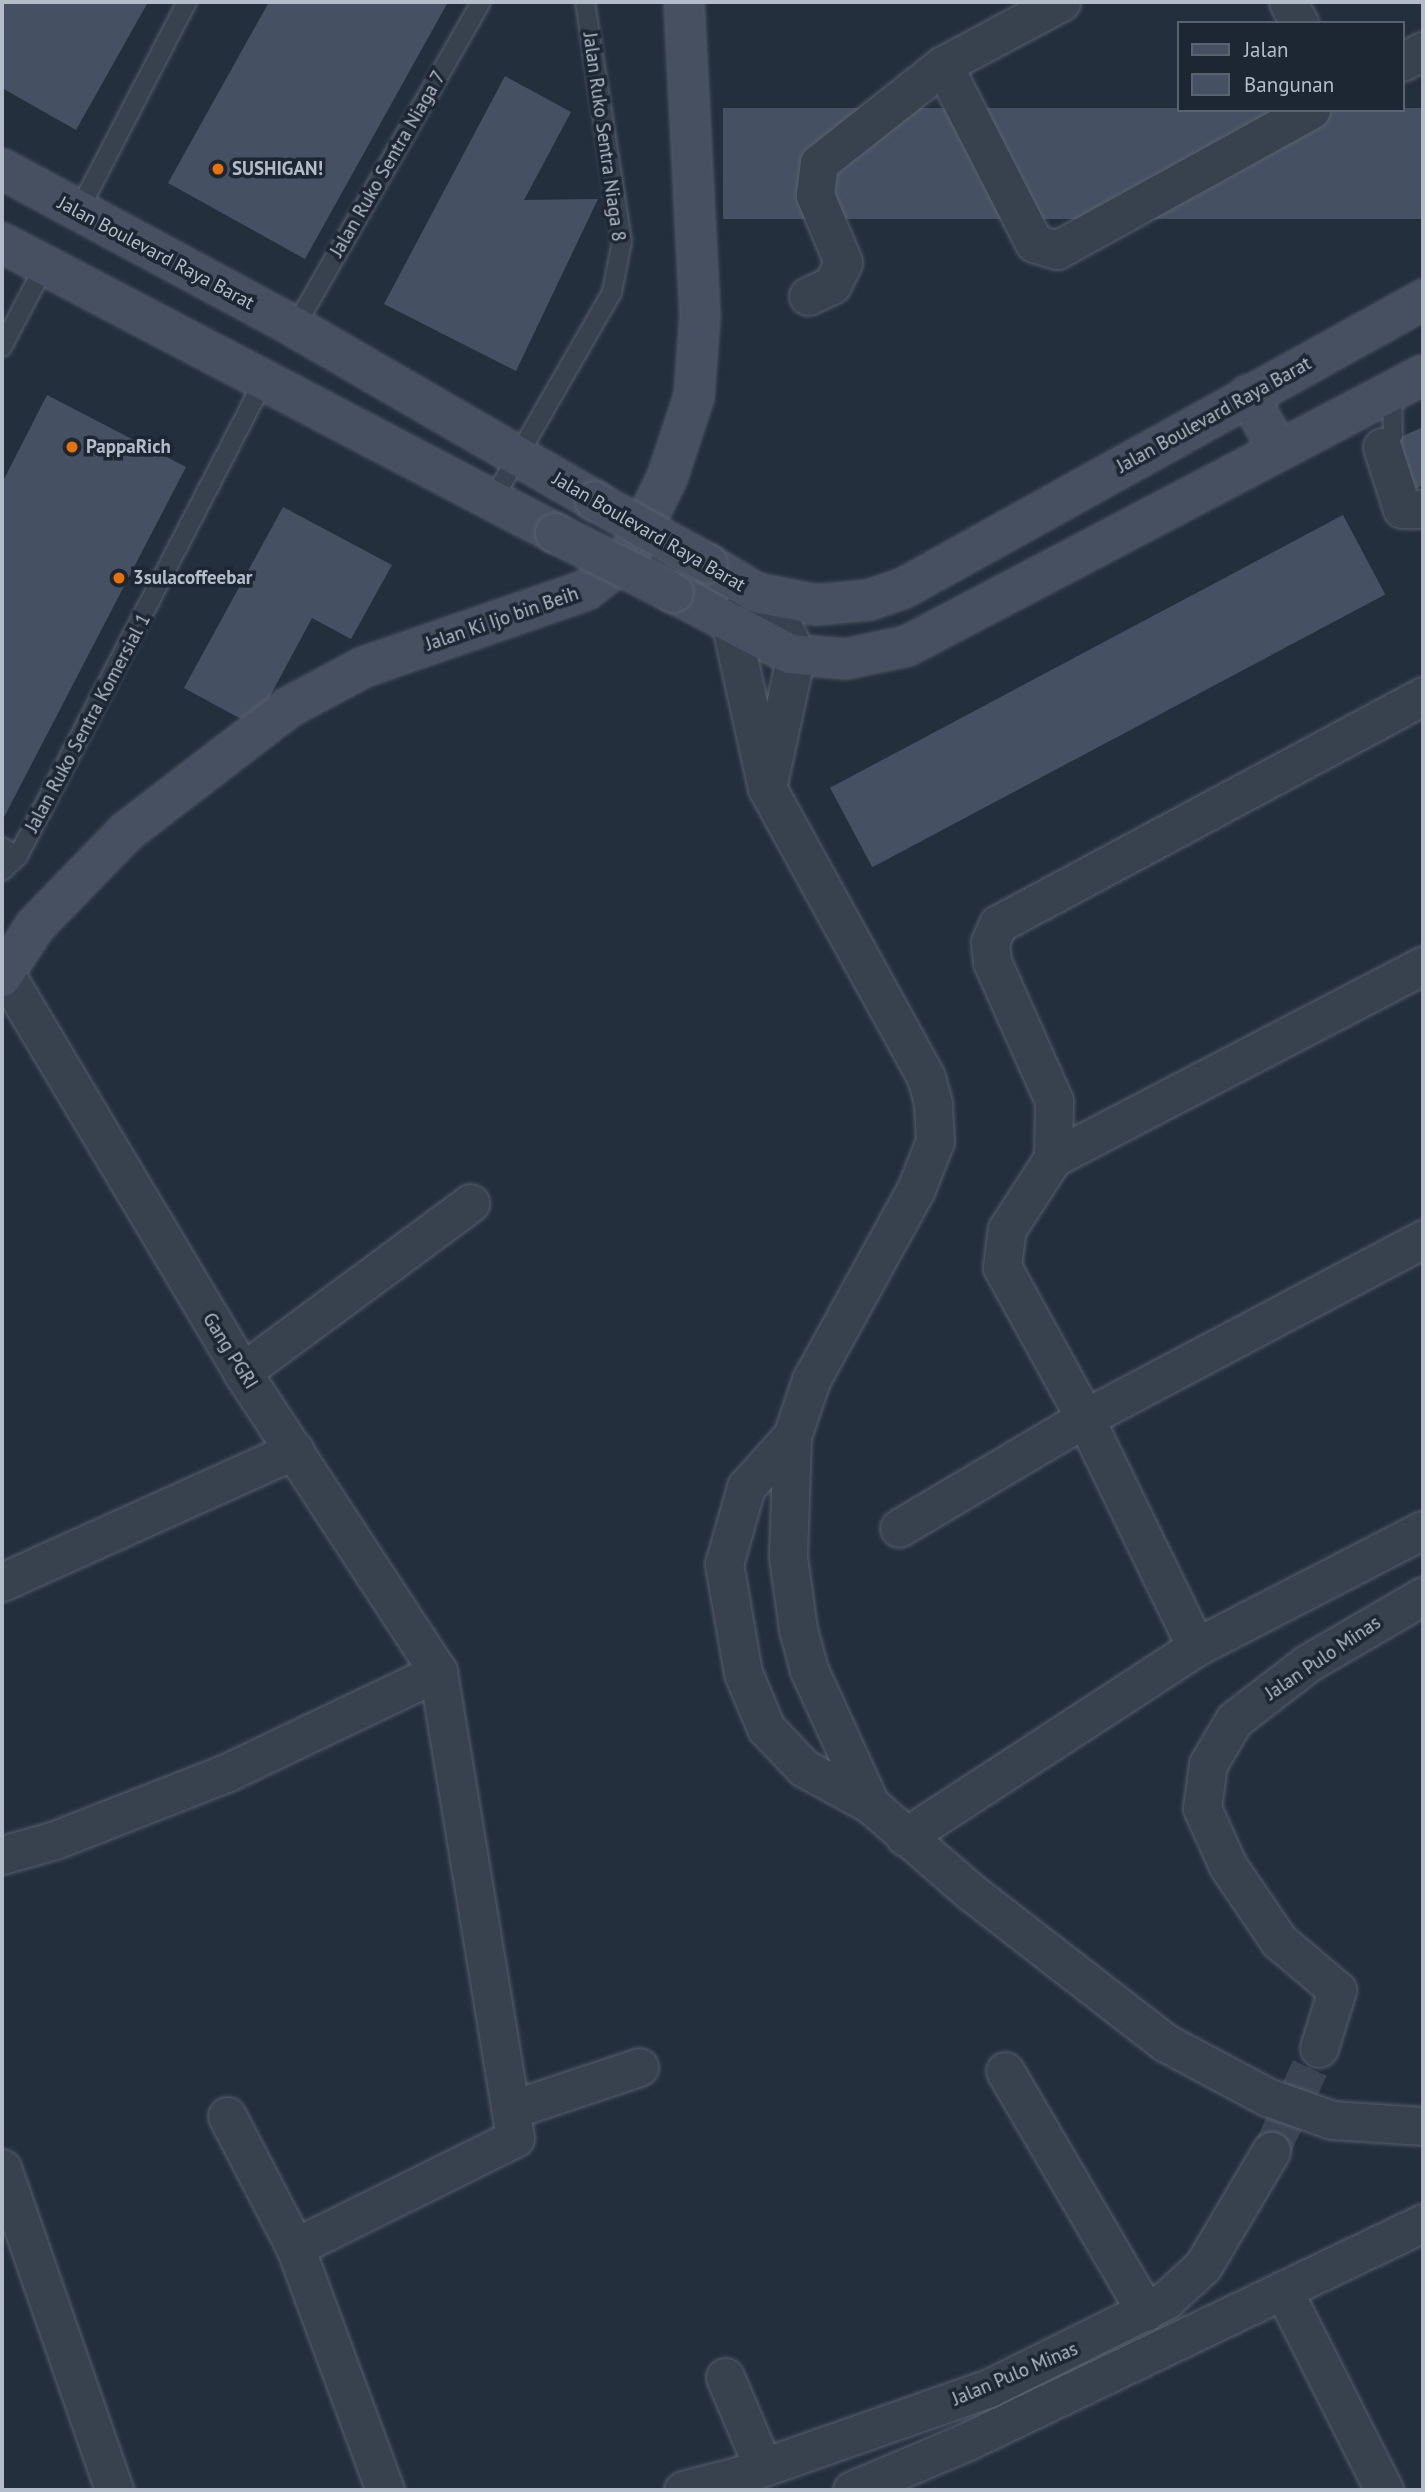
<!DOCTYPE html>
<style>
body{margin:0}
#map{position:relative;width:1425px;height:2492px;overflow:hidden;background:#242f3e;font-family:"PT Sans",sans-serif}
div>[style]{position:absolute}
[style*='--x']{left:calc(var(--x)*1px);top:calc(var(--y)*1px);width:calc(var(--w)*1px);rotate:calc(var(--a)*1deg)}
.building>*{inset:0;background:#455162;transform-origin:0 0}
.street-tunnel>*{height:37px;margin-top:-18.5px;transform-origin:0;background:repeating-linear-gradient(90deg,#3a4453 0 37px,transparent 0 55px)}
.roads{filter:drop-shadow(0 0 2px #565f6c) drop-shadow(0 0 2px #565f6c)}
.lane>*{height:18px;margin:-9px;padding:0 9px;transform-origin:9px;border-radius:9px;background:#38414e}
.street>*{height:37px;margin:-18.5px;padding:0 18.5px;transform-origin:18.5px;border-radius:18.5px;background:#38414e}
.secondary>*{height:38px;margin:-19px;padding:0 19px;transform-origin:19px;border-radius:19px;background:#465061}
.bridges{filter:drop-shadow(0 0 2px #565f6c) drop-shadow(0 0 2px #565f6c)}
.secondary-bridge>*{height:38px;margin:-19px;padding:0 19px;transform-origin:19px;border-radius:19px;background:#465061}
.dots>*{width:19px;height:19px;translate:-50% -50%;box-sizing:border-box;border:4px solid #1d2633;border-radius:50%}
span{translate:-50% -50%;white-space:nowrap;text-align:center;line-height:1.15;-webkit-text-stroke:7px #1d2633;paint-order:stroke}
.street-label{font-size:19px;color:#b4bcc9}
.poi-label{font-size:19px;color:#b4bcc9;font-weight:700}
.left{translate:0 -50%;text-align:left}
.frame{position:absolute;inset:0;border:4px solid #b4bcc9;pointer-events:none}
.legend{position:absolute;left:1177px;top:21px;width:228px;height:91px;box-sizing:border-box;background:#1d2633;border:2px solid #59626f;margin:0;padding:9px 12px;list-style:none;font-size:21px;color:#b4bcc9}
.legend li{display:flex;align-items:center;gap:14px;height:35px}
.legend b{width:35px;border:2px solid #59626f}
</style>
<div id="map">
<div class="building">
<i style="clip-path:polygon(2px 2px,148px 2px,76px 130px,2px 88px)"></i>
<i style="clip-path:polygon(269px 2px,448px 2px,305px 259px,168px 183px)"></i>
<i style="clip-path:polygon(505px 76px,571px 112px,524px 200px,598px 199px,516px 371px,384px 304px)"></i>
<i style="left:1423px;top:108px;width:111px;height:700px;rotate:90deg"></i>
<i style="clip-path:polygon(47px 395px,186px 467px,2px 821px,2px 483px)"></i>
<i style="clip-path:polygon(1423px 427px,1423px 485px,1415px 489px,1398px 438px)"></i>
<i style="clip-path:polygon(283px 507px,392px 565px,351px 639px,312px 618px,254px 726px,184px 688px)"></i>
<i style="left:1343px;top:515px;width:90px;height:581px;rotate:62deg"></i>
</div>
<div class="street-tunnel">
<i style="--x:1271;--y:2151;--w:114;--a:-65"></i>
</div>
<div class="roads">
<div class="lane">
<i style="--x:78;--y:212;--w:237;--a:-62.6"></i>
<i style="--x:295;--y:327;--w:374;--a:-60.2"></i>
<i style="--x:2;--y:347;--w:90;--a:-62.3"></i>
<i style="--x:1382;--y:447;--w:16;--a:-47"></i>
<i style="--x:1393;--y:435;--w:43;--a:-91.3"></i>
<i style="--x:492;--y:501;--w:241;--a:-60.1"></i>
<i style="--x:612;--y:292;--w:52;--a:-78.9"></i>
<i style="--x:622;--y:241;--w:242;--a:-98.8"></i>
<i style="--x:2;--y:847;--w:18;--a:29"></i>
<i style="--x:2;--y:871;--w:22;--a:-43"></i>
<i style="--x:18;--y:856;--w:531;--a:-62.66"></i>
</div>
<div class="street">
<i style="--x:1288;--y:2;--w:24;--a:62"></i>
<i style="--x:1402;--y:62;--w:24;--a:-28"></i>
<i style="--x:943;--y:65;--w:200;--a:62.9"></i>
<i style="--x:1034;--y:243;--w:24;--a:17"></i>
<i style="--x:1057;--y:250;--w:290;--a:-28.9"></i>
<i style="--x:808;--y:296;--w:26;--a:-25"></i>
<i style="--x:832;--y:285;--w:25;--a:-64"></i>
<i style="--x:843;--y:262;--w:73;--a:-112.7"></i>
<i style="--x:815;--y:195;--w:32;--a:-83"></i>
<i style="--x:819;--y:163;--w:158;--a:-38.3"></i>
<i style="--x:943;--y:65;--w:134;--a:-28.1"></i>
<i style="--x:1382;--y:447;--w:65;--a:72.1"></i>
<i style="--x:1402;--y:509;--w:21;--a:0"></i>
<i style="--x:767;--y:788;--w:137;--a:-77.8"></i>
<i style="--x:796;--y:654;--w:49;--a:-115.5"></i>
<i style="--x:775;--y:610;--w:25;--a:-138"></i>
<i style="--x:756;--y:593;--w:41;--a:127.1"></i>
<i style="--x:731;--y:626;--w:166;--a:77.5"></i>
<i style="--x:767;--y:788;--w:330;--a:61.2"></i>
<i style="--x:926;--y:1077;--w:28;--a:75"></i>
<i style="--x:933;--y:1104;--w:37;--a:87"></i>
<i style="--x:935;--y:1141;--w:52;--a:111.6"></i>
<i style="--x:916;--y:1189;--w:218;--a:118.8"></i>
<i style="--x:811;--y:1380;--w:59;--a:108.7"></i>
<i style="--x:792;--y:1436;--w:121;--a:91.9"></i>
<i style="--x:788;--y:1557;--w:73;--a:82.1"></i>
<i style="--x:798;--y:1629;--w:42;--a:75"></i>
<i style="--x:809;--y:1670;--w:147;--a:65.5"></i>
<i style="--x:4;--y:972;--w:465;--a:59.2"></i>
<i style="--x:242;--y:1372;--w:358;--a:56.8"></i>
<i style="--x:438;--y:1672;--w:472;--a:80.6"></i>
<i style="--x:515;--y:2138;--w:246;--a:153.6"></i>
<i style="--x:1053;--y:1158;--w:417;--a:-27.5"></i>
<i style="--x:242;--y:1372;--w:284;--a:-36.5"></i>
<i style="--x:792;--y:1436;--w:69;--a:132"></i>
<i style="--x:746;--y:1487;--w:80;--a:105.9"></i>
<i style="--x:724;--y:1564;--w:111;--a:80.1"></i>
<i style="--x:743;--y:1673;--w:60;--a:67.3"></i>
<i style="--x:766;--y:1728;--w:55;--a:46.5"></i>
<i style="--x:804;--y:1768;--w:75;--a:28.6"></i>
<i style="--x:870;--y:1804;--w:134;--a:41.1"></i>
<i style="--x:971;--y:1892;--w:247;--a:37.8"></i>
<i style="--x:1166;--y:2043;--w:115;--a:28.1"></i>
<i style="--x:1267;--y:2097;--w:69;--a:19.5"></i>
<i style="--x:1332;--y:2120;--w:91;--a:3.8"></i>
<i style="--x:899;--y:1528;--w:216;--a:-30.6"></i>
<i style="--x:1085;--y:1418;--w:382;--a:-27.9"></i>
<i style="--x:2;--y:1582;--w:321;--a:-24.3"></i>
<i style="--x:1196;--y:1647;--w:254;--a:-115.9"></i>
<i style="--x:1085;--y:1418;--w:172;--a:-118.8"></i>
<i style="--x:1002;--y:1267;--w:38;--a:-83"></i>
<i style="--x:1007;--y:1229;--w:85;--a:-57.1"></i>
<i style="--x:1053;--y:1158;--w:57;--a:-89"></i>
<i style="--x:1054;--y:1101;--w:152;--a:-114"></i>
<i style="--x:992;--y:962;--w:20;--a:-96"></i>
<i style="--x:990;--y:942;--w:20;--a:-66"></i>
<i style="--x:998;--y:924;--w:482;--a:-28.2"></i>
<i style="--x:905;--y:1837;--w:348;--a:-33.1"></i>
<i style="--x:1196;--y:1647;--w:255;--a:-27.3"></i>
<i style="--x:2;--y:1855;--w:55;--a:-15.8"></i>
<i style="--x:55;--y:1840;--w:184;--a:-21.4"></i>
<i style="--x:226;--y:1773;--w:235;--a:-25.5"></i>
<i style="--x:1319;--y:2048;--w:61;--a:-72.8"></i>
<i style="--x:1337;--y:1990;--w:76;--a:-139.8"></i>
<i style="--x:1279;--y:1941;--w:91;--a:-124.2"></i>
<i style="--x:1228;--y:1866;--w:64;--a:-114.1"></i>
<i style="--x:1202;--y:1808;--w:44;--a:-82.2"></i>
<i style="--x:1208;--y:1764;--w:51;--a:-59.4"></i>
<i style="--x:1234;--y:1720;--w:93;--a:-37.6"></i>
<i style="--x:1308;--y:1663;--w:133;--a:-30.2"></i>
<i style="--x:1005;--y:2071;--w:279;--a:59.7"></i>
<i style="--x:513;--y:2109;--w:133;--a:-18.4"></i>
<i style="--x:227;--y:2116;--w:148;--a:62.6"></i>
<i style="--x:295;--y:2247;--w:259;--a:69.7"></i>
<i style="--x:2;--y:2168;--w:341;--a:70.8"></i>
<i style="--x:1284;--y:2292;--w:222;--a:63.2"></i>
<i style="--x:725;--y:2377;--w:98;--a:67.1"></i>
<i style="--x:683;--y:2490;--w:60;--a:-14.5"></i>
<i style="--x:741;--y:2475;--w:263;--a:-19.3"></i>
<i style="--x:989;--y:2388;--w:198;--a:-26.4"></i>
<i style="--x:1166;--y:2300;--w:50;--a:-42.6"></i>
<i style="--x:1203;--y:2266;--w:134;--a:-59.4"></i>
<i style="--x:852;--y:2490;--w:126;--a:-22.9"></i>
<i style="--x:968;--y:2441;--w:505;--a:-25.6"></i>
</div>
<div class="secondary">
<i style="--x:2;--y:169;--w:333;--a:28.3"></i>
<i style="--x:295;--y:327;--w:347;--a:30.1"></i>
<i style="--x:2;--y:243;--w:624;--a:27.67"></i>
<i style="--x:1248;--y:395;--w:63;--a:61.4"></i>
<i style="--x:708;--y:564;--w:56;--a:31.1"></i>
<i style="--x:756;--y:593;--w:61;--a:11.3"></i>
<i style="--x:816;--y:605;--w:53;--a:-5.4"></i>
<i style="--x:869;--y:600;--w:37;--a:-19"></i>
<i style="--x:904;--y:588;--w:594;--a:-29.03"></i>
<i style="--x:674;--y:593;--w:131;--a:27.7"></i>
<i style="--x:790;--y:654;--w:56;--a:5.1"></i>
<i style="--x:846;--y:659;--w:62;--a:-12"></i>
<i style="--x:907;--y:646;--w:583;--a:-27.71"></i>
<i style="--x:2;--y:977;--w:61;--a:-57.1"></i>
<i style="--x:35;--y:926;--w:131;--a:-45.9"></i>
<i style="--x:126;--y:832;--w:205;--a:-37.5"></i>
<i style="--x:289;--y:707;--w:85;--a:-28.1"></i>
<i style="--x:364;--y:667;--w:235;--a:-19.1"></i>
<i style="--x:586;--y:590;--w:53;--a:-38.2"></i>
<i style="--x:628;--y:557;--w:88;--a:-63.7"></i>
<i style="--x:667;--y:478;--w:85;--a:-71.6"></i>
<i style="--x:694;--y:397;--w:81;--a:-85.8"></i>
<i style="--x:700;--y:316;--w:314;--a:-92.9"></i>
</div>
</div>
<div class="bridges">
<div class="secondary-bridge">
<i style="--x:595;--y:501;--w:129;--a:29.1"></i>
<i style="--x:555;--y:533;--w:133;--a:26.8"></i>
</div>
</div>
<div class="dots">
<i style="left:218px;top:169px;background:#e8710a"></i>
<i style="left:72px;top:447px;background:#e8710a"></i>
<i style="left:119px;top:578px;background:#e8710a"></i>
</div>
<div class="street-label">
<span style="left:604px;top:137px;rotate:82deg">Jalan Ruko Sentra Niaga 8</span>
<span style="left:388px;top:164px;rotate:-60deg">Jalan Ruko Sentra Niaga 7</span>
<span style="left:156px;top:253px;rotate:28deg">Jalan Boulevard Raya Barat</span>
<span style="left:1214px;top:415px;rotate:-29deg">Jalan Boulevard Raya Barat</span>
<span style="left:649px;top:532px;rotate:30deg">Jalan Boulevard Raya Barat</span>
<span style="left:502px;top:619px;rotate:-19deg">Jalan Ki Ijo bin Beih</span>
<span style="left:88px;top:723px;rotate:-62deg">Jalan Ruko Sentra Komersial 1</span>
<span style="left:230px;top:1351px;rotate:58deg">Gang PGRI</span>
<span style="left:1323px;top:1658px;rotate:-34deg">Jalan Pulo Minas</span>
<span style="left:1015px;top:2374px;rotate:-23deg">Jalan Pulo Minas</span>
</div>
<div class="poi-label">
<span class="left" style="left:232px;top:169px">SUSHIGAN!</span>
<span class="left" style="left:86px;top:447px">PappaRich</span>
<span class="left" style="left:133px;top:578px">3sulacoffeebar</span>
</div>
<div class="frame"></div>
<ul class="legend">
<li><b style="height:9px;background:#465061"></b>Jalan</li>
<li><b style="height:19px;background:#455162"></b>Bangunan</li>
</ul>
</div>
